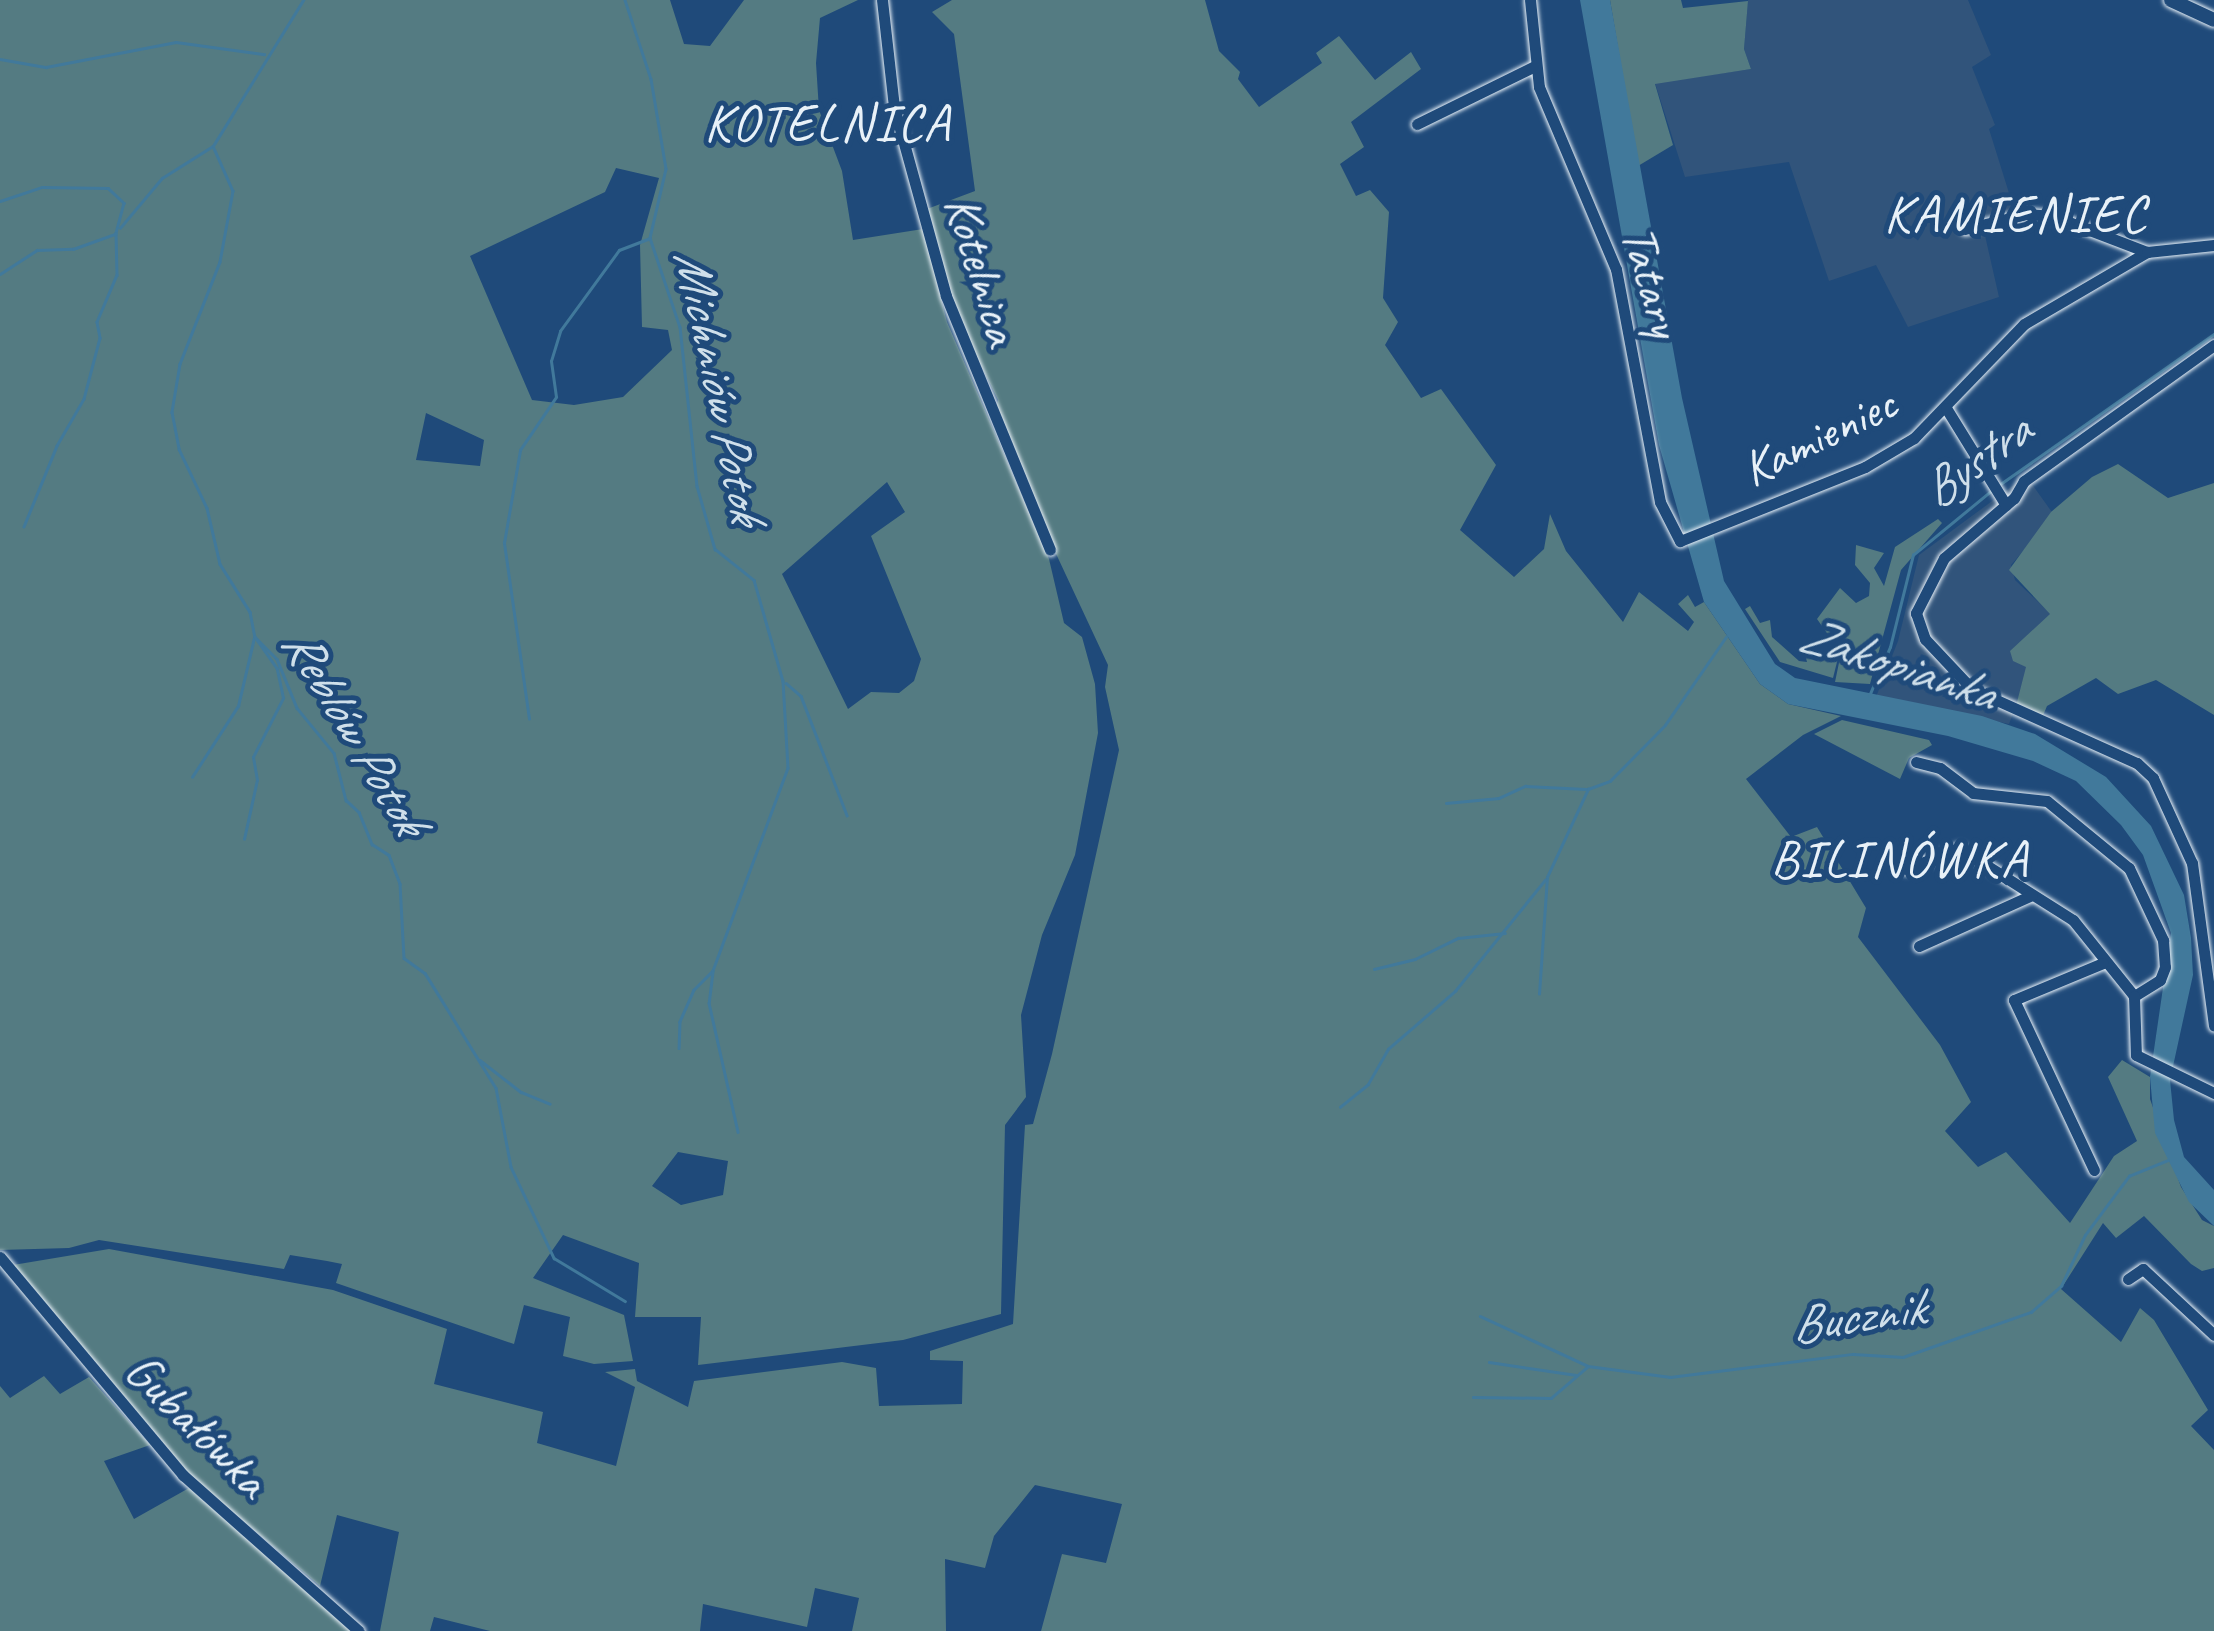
<!DOCTYPE html>
<meta charset="utf-8">
<style>
body{margin:0}
#map{position:relative;width:2214px;height:1631px;overflow:hidden;background:#1f4a7a;font-family:Caveat,sans-serif}
div>[style]{position:absolute}
[style*='--x']{left:calc(var(--x)*1px);top:calc(var(--y)*1px);width:calc(var(--w)*1px);rotate:calc(var(--a)*1deg)}
.built>*{inset:0;background:#31547b}
.green>*{inset:0;background:#547b82}
.water>*{inset:0;background:#41799b}
.stream>*{height:2.5px;margin:-1.25px;padding:0 1.25px;transform-origin:1.25px;border-radius:1.25px;background:#41799b}
.roads{filter:drop-shadow(0 0 2px #e8f1f8) drop-shadow(0 0 2px #e8f1f8)}
.minor>*{height:11px;margin:-5.5px;padding:0 5.5px;transform-origin:5.5px;border-radius:5.5px;background:#1f4a7a}
.major>*{height:14px;margin:-7px;padding:0 7px;transform-origin:7px;border-radius:7px;background:#1f4a7a}
span{translate:-50% -50%;white-space:nowrap;text-align:center;line-height:1.15;-webkit-text-stroke:10px #1f4a7a;paint-order:stroke}
.street-label{font-size:50px;color:#e8f1f8}
.neighbourhood-label{font-size:52px;color:#e8f1f8;letter-spacing:2.5px}
.water-label{font-size:52px;color:#cfdfea;font-style:italic}
</style>
<div id="map">
<div class="built">
<i style="clip-path:polygon(1748px 0,1968px 0,1991px 55px,1972px 67px,1995px 125px,1989px 129px,2014px 209px,1981px 218px,1999px 297px,1908px 327px,1876px 265px,1829px 281px,1789px 162px,1685px 177px,1655px 83px,1751px 69px,1744px 49px)"></i>
<i style="clip-path:polygon(2026px 476px,2054px 515px,2011px 565px,2015px 580px,2051px 614px,2009px 724px,1876px 697px,1898px 641px,1919px 555px)"></i>
</div>
<div class="green">
<i style="clip-path:polygon(evenodd,0 0,670px 0,684px 44px,710px 46px,744px 0,858px 0,820px 18px,816px 63px,819px 110px,842px 171px,853px 240px,923px 229px,947px 322px,1049px 559px,1064px 623px,1082px 637px,1095px 684px,1098px 733px,1075px 855px,1042px 935px,1021px 1015px,1026px 1097px,1005px 1125px,1001px 1314px,903px 1340px,698px 1365px,701px 1317px,635px 1317px,639px 1263px,563px 1235px,533px 1278px,624px 1315px,633px 1361px,594px 1364px,563px 1356px,570px 1317px,524px 1305px,514px 1344px,336px 1283px,342px 1264px,327px 1261px,290px 1255px,284px 1269px,99px 1240px,69px 1248px,0 1250px,0 0,616px 168px,659px 178px,640px 245px,642px 327px,668px 330px,672px 350px,623px 397px,574px 405px,532px 400px,470px 256px,605px 192px,616px 168px,0 0,426px 413px,484px 440px,480px 466px,416px 460px,426px 413px,0 0,887px 482px,905px 512px,871px 536px,921px 659px,914px 681px,899px 693px,871px 692px,848px 709px,782px 574px,887px 482px,0 0,678px 1152px,728px 1161px,723px 1195px,681px 1205px,652px 1186px,678px 1152px)"></i>
<i style="clip-path:polygon(952px 0,1205px 0,1219px 51px,1240px 72px,1238px 79px,1259px 107px,1322px 63px,1316px 53px,1339px 36px,1375px 80px,1411px 52px,1421px 69px,1351px 122px,1364px 147px,1340px 164px,1356px 196px,1370px 190px,1389px 212px,1383px 298px,1398px 322px,1385px 345px,1421px 398px,1441px 389px,1496px 465px,1460px 530px,1514px 577px,1544px 549px,1550px 514px,1566px 551px,1623px 622px,1639px 592px,1688px 631px,1694px 622px,1678px 604px,1688px 595px,1695px 607px,1704px 602px,1760px 684px,1788px 704px,1841px 716px,1803px 735px,1746px 779px,1791px 837px,1817px 827px,1866px 908px,1858px 937px,1940px 1045px,1971px 1102px,1945px 1131px,1978px 1167px,2006px 1152px,2070px 1223px,2114px 1156px,2137px 1141px,2108px 1077px,2122px 1060px,2150px 1077px,2150px 1099px,2181px 1187px,2202px 1220px,2214px 1226px,2214px 1268px,2202px 1271px,2191px 1264px,2144px 1216px,2116px 1238px,2103px 1223px,2061px 1289px,2121px 1342px,2140px 1308px,2154px 1320px,2208px 1410px,2191px 1426px,2214px 1450px,2214px 1631px,1041px 1631px,1062px 1554px,1106px 1563px,1122px 1504px,1035px 1485px,994px 1536px,985px 1568px,945px 1559px,946px 1631px,852px 1631px,859px 1598px,815px 1588px,807px 1627px,703px 1604px,700px 1631px,490px 1631px,434px 1617px,430px 1631px,380px 1631px,399px 1532px,337px 1515px,320px 1586px,189px 1475px,98px 1374px,13px 1265px,109px 1249px,333px 1290px,447px 1329px,434px 1384px,543px 1412px,537px 1443px,616px 1466px,635px 1387px,605px 1372px,635px 1369px,637px 1381px,688px 1407px,694px 1381px,842px 1362px,876px 1368px,879px 1406px,962px 1404px,963px 1361px,930px 1360px,930px 1351px,1013px 1324px,1025px 1125px,1033px 1124px,1052px 1054px,1119px 750px,1105px 687px,1108px 665px,1022px 481px,995px 413px,998px 400px,955px 312px,927px 209px,975px 191px,954px 34px,932px 12px)"></i>
<i style="clip-path:polygon(1610px 0,1681px 0,1683px 8px,1748px 1px,1744px 49px,1751px 69px,1655px 84px,1673px 145px,1638px 166px)"></i>
<i style="clip-path:polygon(2118px 464px,2168px 498px,2214px 483px,2214px 715px,2156px 680px,2118px 694px,2096px 678px,2047px 706px,2042px 718px,2016px 706px,2026px 667px,2013px 661px,2010px 651px,2050px 614px,2009px 570px,2051px 512px,2092px 477px)"></i>
<i style="clip-path:polygon(1938px 519px,1942px 523px,1901px 570px,1870px 684px,1835px 682px,1841px 653px,1817px 619px,1840px 588px,1856px 603px,1869px 596px,1870px 583px,1855px 565px,1856px 545px,1884px 553px,1874px 568px,1884px 586px,1895px 547px)"></i>
<i style="clip-path:polygon(1750px 606px,1760px 623px,1770px 620px,1772px 637px,1799px 661px,1807px 662px,1803px 646px,1838px 658px,1833px 678px,1780px 662px,1745px 609px)"></i>
<i style="clip-path:polygon(1842px 720px,1929px 740px,1932px 745px,1909px 758px,1900px 779px,1814px 734px)"></i>
<i style="clip-path:polygon(44px 1376px,60px 1394px,89px 1377px,150px 1445px,104px 1461px,134px 1519px,189px 1488px,352px 1631px,0 1631px,0 1386px,10px 1398px)"></i>
</div>
<div class="water">
<i style="clip-path:polygon(1580px 0,1610px 0,1682px 398px,1724px 581px,1775px 664px,1795px 678px,1982px 716px,2035px 734px,2106px 777px,2151px 826px,2184px 895px,2191px 938px,2193px 975px,2170px 1080px,2174px 1120px,2184px 1157px,2214px 1190px,2214px 1226px,2189px 1202px,2155px 1133px,2150px 1077px,2171px 933px,2143px 855px,2121px 825px,2076px 781px,2033px 761px,1948px 736px,1788px 704px,1760px 684px,1704px 602px,1659px 445px)"></i>
</div>
<div class="stream">
<i style="--x:625;--y:0;--w:83;--a:71.8"></i>
<i style="--x:651;--y:79;--w:91;--a:80.5"></i>
<i style="--x:666;--y:169;--w:71;--a:103.1"></i>
<i style="--x:650;--y:238;--w:94;--a:71.4"></i>
<i style="--x:680;--y:327;--w:160;--a:83.9"></i>
<i style="--x:697;--y:486;--w:66;--a:74.1"></i>
<i style="--x:715;--y:549;--w:50;--a:38.5"></i>
<i style="--x:754;--y:580;--w:105;--a:74"></i>
<i style="--x:783;--y:681;--w:87;--a:86.7"></i>
<i style="--x:788;--y:768;--w:216;--a:110.3"></i>
<i style="--x:713;--y:971;--w:27;--a:135"></i>
<i style="--x:694;--y:990;--w:35;--a:114"></i>
<i style="--x:680;--y:1022;--w:26;--a:92"></i>
<i style="--x:0;--y:59;--w:47;--a:9.9"></i>
<i style="--x:46;--y:67;--w:132;--a:-10.9"></i>
<i style="--x:176;--y:42;--w:89;--a:7.8"></i>
<i style="--x:213;--y:146;--w:49;--a:66"></i>
<i style="--x:233;--y:191;--w:72;--a:100.4"></i>
<i style="--x:220;--y:262;--w:110;--a:111.4"></i>
<i style="--x:180;--y:364;--w:49;--a:99.5"></i>
<i style="--x:172;--y:412;--w:38;--a:79"></i>
<i style="--x:179;--y:449;--w:65;--a:64.6"></i>
<i style="--x:207;--y:508;--w:57;--a:76.9"></i>
<i style="--x:220;--y:564;--w:57;--a:58"></i>
<i style="--x:250;--y:612;--w:25;--a:79"></i>
<i style="--x:255;--y:637;--w:31;--a:45"></i>
<i style="--x:277;--y:659;--w:53;--a:67.8"></i>
<i style="--x:297;--y:708;--w:58;--a:50.6"></i>
<i style="--x:334;--y:753;--w:49;--a:75.7"></i>
<i style="--x:346;--y:800;--w:18;--a:43"></i>
<i style="--x:359;--y:812;--w:35;--a:68"></i>
<i style="--x:372;--y:844;--w:20;--a:33"></i>
<i style="--x:389;--y:855;--w:31;--a:69"></i>
<i style="--x:400;--y:884;--w:74;--a:86.9"></i>
<i style="--x:404;--y:958;--w:26;--a:36"></i>
<i style="--x:425;--y:973;--w:135;--a:58.3"></i>
<i style="--x:496;--y:1088;--w:80;--a:79.2"></i>
<i style="--x:511;--y:1167;--w:101;--a:64.7"></i>
<i style="--x:554;--y:1258;--w:83;--a:31.2"></i>
<i style="--x:0;--y:201;--w:44;--a:-18.4"></i>
<i style="--x:42;--y:187;--w:66;--a:0.9"></i>
<i style="--x:108;--y:188;--w:22;--a:43"></i>
<i style="--x:124;--y:203;--w:31;--a:105"></i>
<i style="--x:116;--y:233;--w:42;--a:88.6"></i>
<i style="--x:117;--y:275;--w:51;--a:113.1"></i>
<i style="--x:97;--y:322;--w:16;--a:79"></i>
<i style="--x:100;--y:338;--w:63;--a:104.7"></i>
<i style="--x:84;--y:399;--w:54;--a:119.9"></i>
<i style="--x:57;--y:446;--w:87;--a:112.2"></i>
<i style="--x:120;--y:228;--w:65;--a:-50"></i>
<i style="--x:162;--y:178;--w:60;--a:-32.1"></i>
<i style="--x:213;--y:146;--w:172;--a:-58.3"></i>
<i style="--x:0;--y:274;--w:44;--a:-33"></i>
<i style="--x:37;--y:250;--w:36;--a:-2"></i>
<i style="--x:73;--y:249;--w:45;--a:-19.7"></i>
<i style="--x:1999;--y:485;--w:263;--a:-35.1"></i>
<i style="--x:786;--y:683;--w:20;--a:41"></i>
<i style="--x:801;--y:696;--w:128;--a:68.9"></i>
<i style="--x:1869;--y:696;--w:53;--a:-66.8"></i>
<i style="--x:1890;--y:647;--w:95;--a:-76"></i>
<i style="--x:1913;--y:555;--w:102;--a:-39.4"></i>
<i style="--x:529;--y:719;--w:178;--a:-98.1"></i>
<i style="--x:504;--y:543;--w:94;--a:-80.2"></i>
<i style="--x:520;--y:450;--w:64;--a:-55.8"></i>
<i style="--x:556;--y:397;--w:36;--a:-98"></i>
<i style="--x:551;--y:361;--w:31;--a:-73"></i>
<i style="--x:560;--y:331;--w:100;--a:-53.9"></i>
<i style="--x:619;--y:250;--w:33;--a:-21"></i>
<i style="--x:192;--y:777;--w:85;--a:-57.1"></i>
<i style="--x:238;--y:706;--w:70;--a:-76.8"></i>
<i style="--x:1446;--y:803;--w:53;--a:-5.4"></i>
<i style="--x:1499;--y:798;--w:29;--a:-25"></i>
<i style="--x:1525;--y:786;--w:61;--a:2.8"></i>
<i style="--x:244;--y:839;--w:60;--a:-77.6"></i>
<i style="--x:257;--y:780;--w:23;--a:-100"></i>
<i style="--x:253;--y:757;--w:66;--a:-63"></i>
<i style="--x:283;--y:698;--w:30;--a:-102"></i>
<i style="--x:277;--y:669;--w:39;--a:-125"></i>
<i style="--x:1374;--y:969;--w:42;--a:-13.7"></i>
<i style="--x:1415;--y:959;--w:48;--a:-26"></i>
<i style="--x:1458;--y:938;--w:47;--a:-6.1"></i>
<i style="--x:713;--y:972;--w:31;--a:97"></i>
<i style="--x:709;--y:1003;--w:132;--a:77.3"></i>
<i style="--x:1539;--y:994;--w:117;--a:-86.1"></i>
<i style="--x:1547;--y:877;--w:97;--a:-65"></i>
<i style="--x:1588;--y:789;--w:23;--a:-20"></i>
<i style="--x:1610;--y:781;--w:78;--a:-45.5"></i>
<i style="--x:1665;--y:725;--w:107;--a:-55.3"></i>
<i style="--x:480;--y:1060;--w:52;--a:38"></i>
<i style="--x:521;--y:1092;--w:31;--a:22"></i>
<i style="--x:1340;--y:1107;--w:36;--a:-39"></i>
<i style="--x:1368;--y:1084;--w:40;--a:-60.3"></i>
<i style="--x:1388;--y:1049;--w:89;--a:-40.9"></i>
<i style="--x:1455;--y:991;--w:143;--a:-51"></i>
<i style="--x:1480;--y:1316;--w:119;--a:24.8"></i>
<i style="--x:1588;--y:1366;--w:83;--a:7.6"></i>
<i style="--x:1670;--y:1377;--w:184;--a:-7.2"></i>
<i style="--x:1853;--y:1354;--w:50;--a:3.4"></i>
<i style="--x:1903;--y:1357;--w:136;--a:-19.4"></i>
<i style="--x:2031;--y:1312;--w:40;--a:-41"></i>
<i style="--x:2061;--y:1286;--w:56;--a:-64.8"></i>
<i style="--x:2085;--y:1235;--w:74;--a:-53.3"></i>
<i style="--x:2129;--y:1176;--w:42;--a:-22.3"></i>
<i style="--x:1489;--y:1362;--w:88;--a:8.5"></i>
<i style="--x:1473;--y:1397;--w:78;--a:0.7"></i>
<i style="--x:1551;--y:1398;--w:48;--a:-40.7"></i>
</div>
<div class="roads">
<div class="minor">
<i style="--x:882;--y:0;--w:108;--a:83.6"></i>
<i style="--x:894;--y:107;--w:196;--a:74.6"></i>
<i style="--x:946;--y:296;--w:274;--a:67.7"></i>
<i style="--x:1530;--y:0;--w:87;--a:84.1"></i>
<i style="--x:1539;--y:87;--w:198;--a:67.1"></i>
<i style="--x:1616;--y:269;--w:237;--a:79.3"></i>
<i style="--x:1660;--y:502;--w:44;--a:62.9"></i>
<i style="--x:1680;--y:541;--w:199;--a:-21.8"></i>
<i style="--x:1865;--y:467;--w:57;--a:-30.6"></i>
<i style="--x:1914;--y:438;--w:158;--a:-46"></i>
<i style="--x:2024;--y:324;--w:143;--a:-30.3"></i>
<i style="--x:1417;--y:124;--w:131;--a:-26.2"></i>
<i style="--x:1965;--y:229;--w:63;--a:-13.8"></i>
<i style="--x:2026;--y:214;--w:27;--a:4"></i>
<i style="--x:2053;--y:216;--w:101;--a:21"></i>
<i style="--x:2147;--y:252;--w:67;--a:-6"></i>
<i style="--x:2214;--y:345;--w:234;--a:144.4"></i>
<i style="--x:2024;--y:481;--w:20;--a:120"></i>
<i style="--x:2014;--y:498;--w:92;--a:139.4"></i>
<i style="--x:1944;--y:558;--w:62;--a:117"></i>
<i style="--x:1916;--y:613;--w:28;--a:71"></i>
<i style="--x:1925;--y:639;--w:69;--a:46.8"></i>
<i style="--x:1972;--y:689;--w:181;--a:24.2"></i>
<i style="--x:2137;--y:763;--w:22;--a:43"></i>
<i style="--x:2153;--y:778;--w:94;--a:65.4"></i>
<i style="--x:2192;--y:863;--w:164;--a:82.3"></i>
<i style="--x:1946;--y:408;--w:114;--a:58.3"></i>
<i style="--x:1916;--y:762;--w:25;--a:14"></i>
<i style="--x:1940;--y:768;--w:41;--a:37.1"></i>
<i style="--x:1973;--y:793;--w:74;--a:6.2"></i>
<i style="--x:2047;--y:801;--w:106;--a:39.3"></i>
<i style="--x:2129;--y:868;--w:80;--a:64.7"></i>
<i style="--x:2163;--y:940;--w:27;--a:86"></i>
<i style="--x:2165;--y:967;--w:14;--a:111"></i>
<i style="--x:2160;--y:980;--w:31;--a:148"></i>
<i style="--x:1906;--y:869;--w:57;--a:-21.6"></i>
<i style="--x:1959;--y:848;--w:135;--a:32.3"></i>
<i style="--x:2073;--y:920;--w:97;--a:51.2"></i>
<i style="--x:2134;--y:996;--w:59;--a:88.1"></i>
<i style="--x:2136;--y:1055;--w:87;--a:26"></i>
<i style="--x:1919;--y:946;--w:124;--a:-24.3"></i>
<i style="--x:2094;--y:1170;--w:188;--a:-115.2"></i>
<i style="--x:2014;--y:1000;--w:96;--a:-22.6"></i>
<i style="--x:0;--y:1257;--w:285;--a:50"></i>
<i style="--x:183;--y:1475;--w:235;--a:41.6"></i>
<i style="--x:2128;--y:1279;--w:18;--a:-34"></i>
<i style="--x:2143;--y:1269;--w:97;--a:42.9"></i>
</div>
<div class="major">
<i style="--x:2171;--y:0;--w:47;--a:24.9"></i>
</div>
</div>
<div class="street-label">
<span style="left:982px;top:270px;rotate:73deg">Kotelnica</span>
<span style="left:1652px;top:281px;rotate:74deg">Tatary</span>
<span style="left:1819px;top:436px;rotate:-26deg">Kamieniec</span>
<span style="left:197px;top:1425px;rotate:45deg">Gubałówka</span>
</div>
<div class="neighbourhood-label">
<span style="left:828px;top:124px">KOTELNICA</span>
<span style="left:2016px;top:215px">KAMIENIEC</span>
<span style="left:1900px;top:860px">BILINÓWKA</span>
</div>
<div class="water-label">
<span style="left:719px;top:386px;rotate:78deg">Michniów Potok</span>
<span style="left:1976px;top:461px;rotate:-36deg">Bystra</span>
<span style="left:1897px;top:664px;rotate:18deg">Zakopianka</span>
<span style="left:354px;top:731px;rotate:59deg">Reblów Potok</span>
<span style="left:1857px;top:1317px;rotate:-8deg">Bucznik</span>
</div>
</div>
